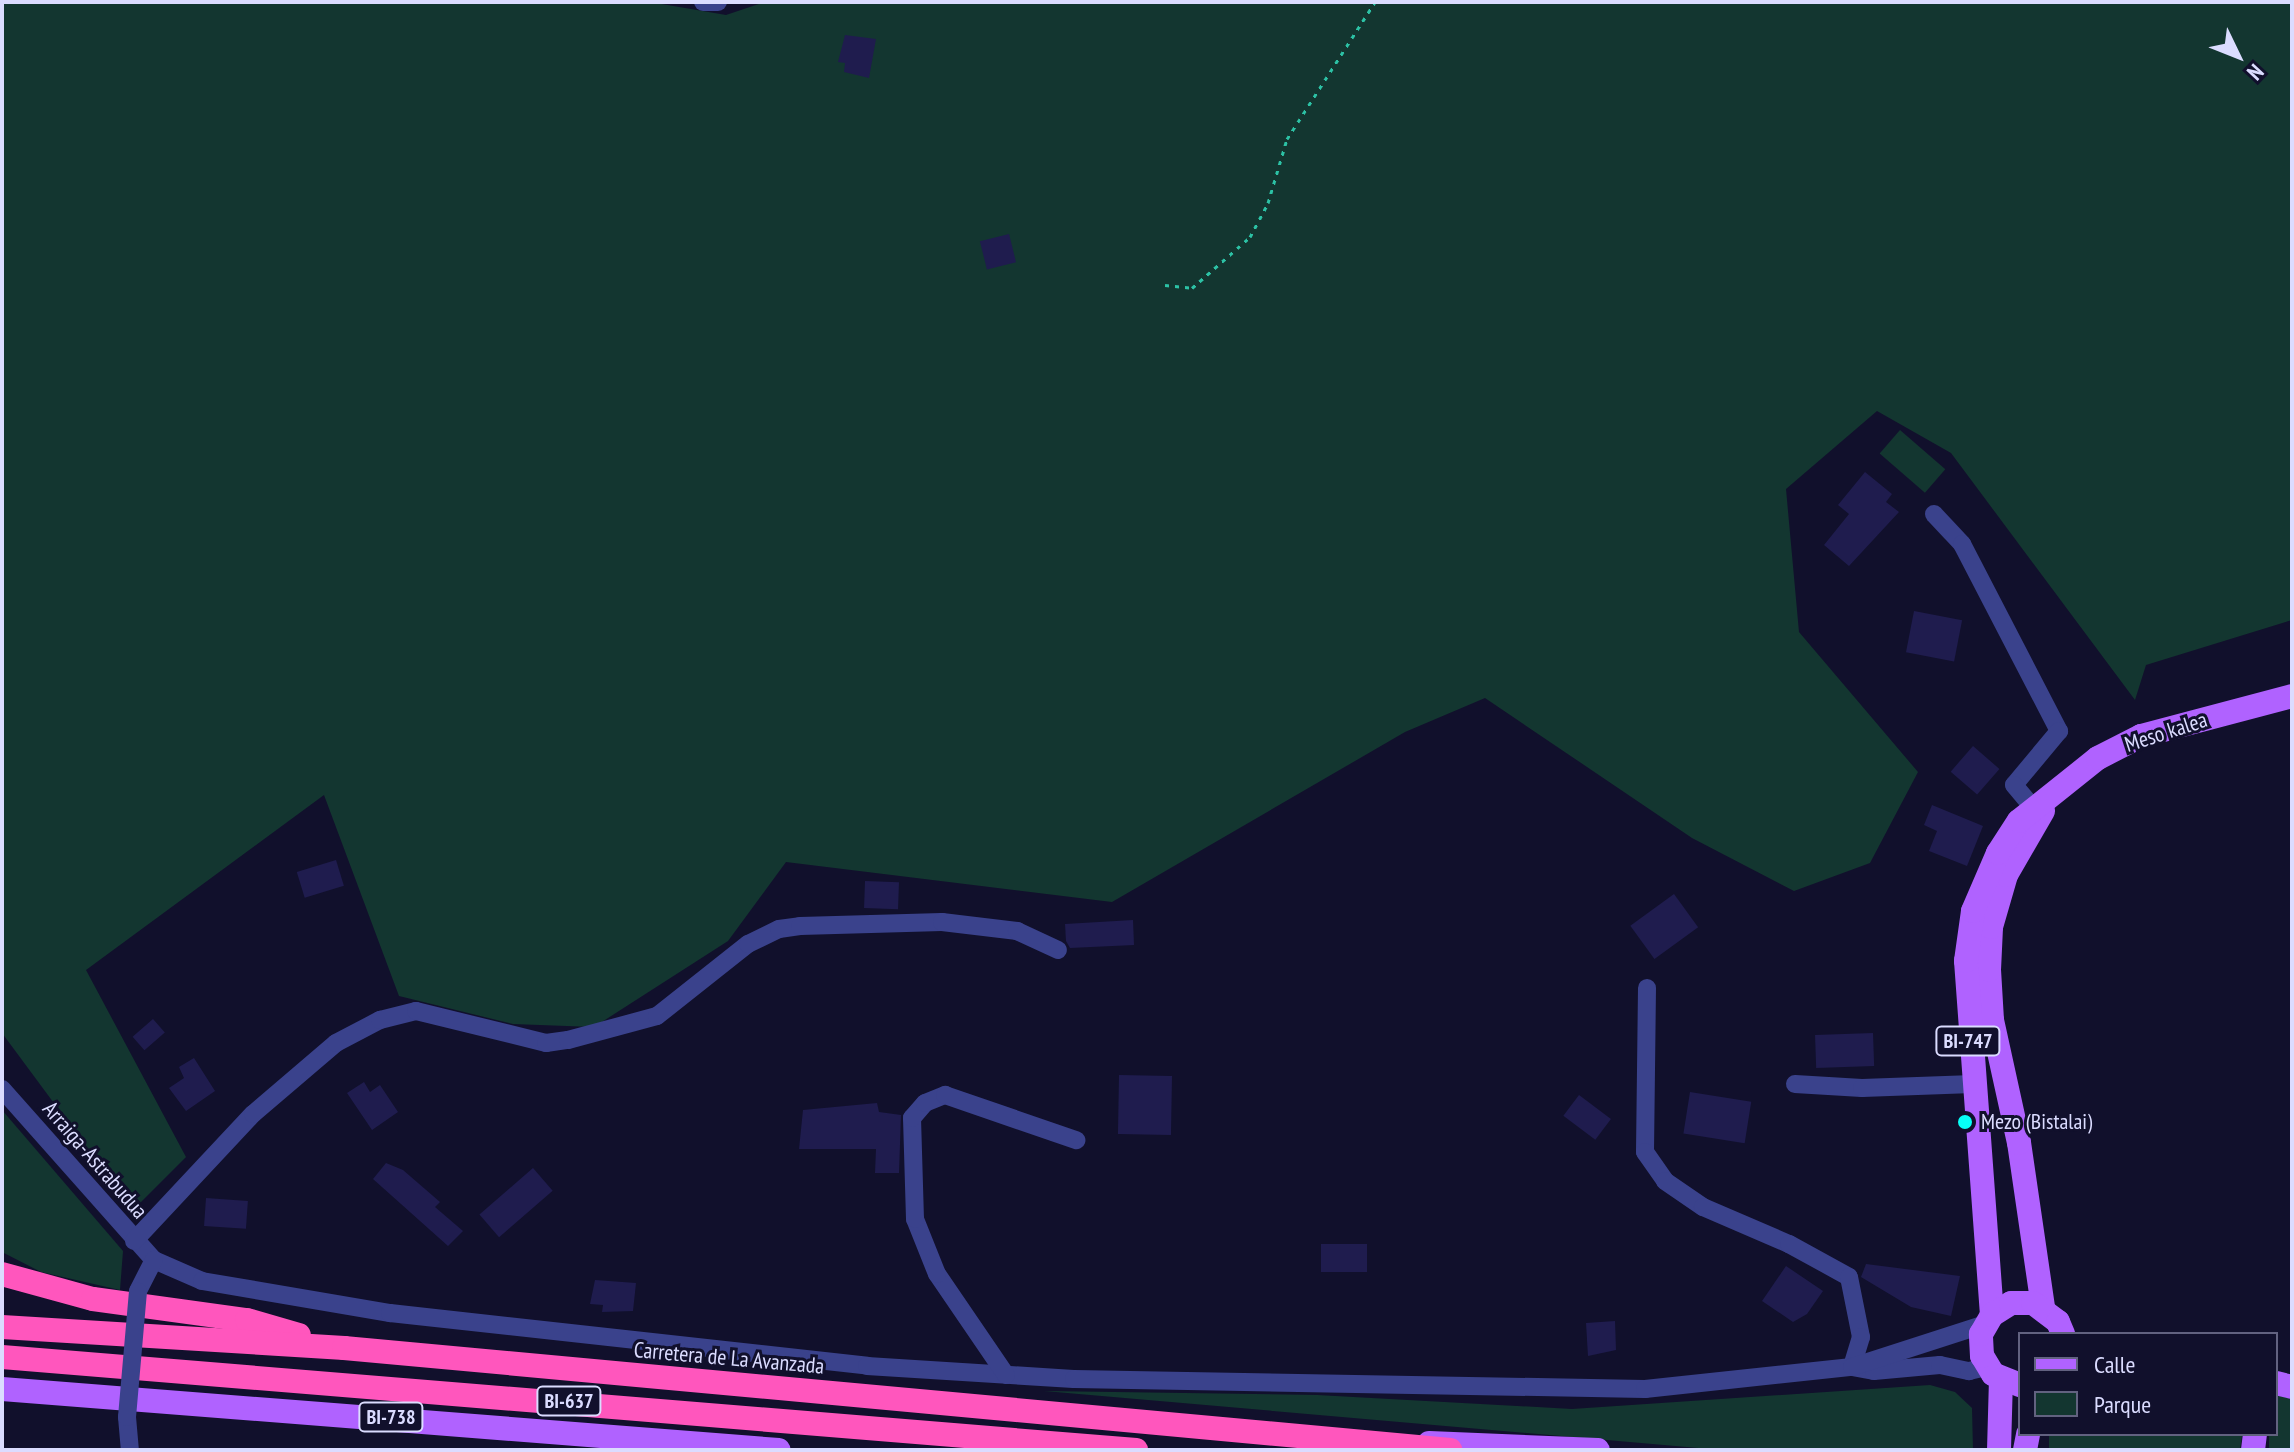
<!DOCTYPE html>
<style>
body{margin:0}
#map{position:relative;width:2294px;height:1452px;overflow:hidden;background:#11102c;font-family:"PT Sans Narrow",sans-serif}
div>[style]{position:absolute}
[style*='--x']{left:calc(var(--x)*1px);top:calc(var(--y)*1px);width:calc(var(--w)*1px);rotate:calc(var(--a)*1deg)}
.green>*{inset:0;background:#133630;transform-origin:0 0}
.building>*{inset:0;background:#1f1c4e;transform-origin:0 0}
.path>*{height:3px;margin-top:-1.5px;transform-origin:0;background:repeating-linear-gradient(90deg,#2cc2a5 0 4px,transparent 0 10px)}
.minor>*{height:18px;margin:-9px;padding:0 9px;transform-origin:9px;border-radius:9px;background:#3a428c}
.major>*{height:24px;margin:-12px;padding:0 12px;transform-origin:12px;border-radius:12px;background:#b062ff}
.highway>*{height:24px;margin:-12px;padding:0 12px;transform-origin:12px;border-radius:12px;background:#ff56bd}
.minor-bridge>*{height:18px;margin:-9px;padding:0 9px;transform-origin:9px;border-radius:9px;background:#3a428c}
.dots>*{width:22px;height:22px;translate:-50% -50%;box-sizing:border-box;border:4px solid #11102c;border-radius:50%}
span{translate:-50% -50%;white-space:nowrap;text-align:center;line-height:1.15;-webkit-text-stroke:6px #11102c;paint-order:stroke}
.shield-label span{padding:2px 6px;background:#11102c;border:2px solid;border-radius:6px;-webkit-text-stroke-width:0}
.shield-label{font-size:20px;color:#dbdcff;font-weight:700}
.street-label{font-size:22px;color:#dbdcff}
.poi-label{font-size:22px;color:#dbdcff}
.left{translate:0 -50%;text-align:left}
.frame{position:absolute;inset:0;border:4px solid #dbdcff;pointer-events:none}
.legend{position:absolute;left:2018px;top:1332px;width:260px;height:104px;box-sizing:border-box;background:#11102c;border:2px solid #626280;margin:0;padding:10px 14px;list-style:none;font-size:24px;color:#dbdcff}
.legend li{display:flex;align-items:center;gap:16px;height:40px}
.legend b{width:40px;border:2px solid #626280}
.north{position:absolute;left:2198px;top:16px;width:80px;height:80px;-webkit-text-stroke:6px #11102c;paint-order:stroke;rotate:133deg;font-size:22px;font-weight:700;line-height:32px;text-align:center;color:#dbdcff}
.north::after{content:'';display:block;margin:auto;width:28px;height:36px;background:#dbdcff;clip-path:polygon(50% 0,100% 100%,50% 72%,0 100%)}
</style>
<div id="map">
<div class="green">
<i style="clip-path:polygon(2px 2px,650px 2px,726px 15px,765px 2px,2292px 2px,2292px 620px,2146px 665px,2135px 700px,1951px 453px,1877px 411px,1786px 489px,1799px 632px,1918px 772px,1870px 863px,1794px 891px,1692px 838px,1485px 698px,1405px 732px,1112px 902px,786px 862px,728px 941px,594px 1027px,513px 1024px,399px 996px,324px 795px,86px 970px,186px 1157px,133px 1210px,2px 1033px)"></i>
<i style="left:1900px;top:430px;width:60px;height:31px;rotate:41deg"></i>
<i style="clip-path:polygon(2px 1110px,123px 1251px,120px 1290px,41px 1272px,2px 1252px)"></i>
<i style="clip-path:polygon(1930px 1385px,1955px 1392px,1972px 1408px,1973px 1450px,1721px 1450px,1044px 1391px,1317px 1395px,1572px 1409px)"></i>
<i style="clip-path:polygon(2276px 1395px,2292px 1399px,2292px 1450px,2269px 1450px,2269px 1434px,2276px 1434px)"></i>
<i style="clip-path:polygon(2049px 1434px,2241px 1434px,2242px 1436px,2240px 1450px,2049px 1450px)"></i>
</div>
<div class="building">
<i style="clip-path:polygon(845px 35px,876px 39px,869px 78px,844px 72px,845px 63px,838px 62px)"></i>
<i style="left:1009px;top:234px;width:29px;height:30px;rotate:76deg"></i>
<i style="clip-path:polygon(1865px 472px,1892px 494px,1886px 502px,1899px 512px,1849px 566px,1824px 545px,1849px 514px,1838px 505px)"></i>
<i style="left:1914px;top:611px;width:49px;height:42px;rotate:11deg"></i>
<i style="left:1973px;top:746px;width:35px;height:34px;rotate:41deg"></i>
<i style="clip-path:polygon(1932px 805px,1983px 826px,1967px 866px,1929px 851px,1937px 831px,1924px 825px)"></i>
<i style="left:336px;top:860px;width:27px;height:41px;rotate:73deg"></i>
<i style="left:865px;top:881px;width:34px;height:27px;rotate:2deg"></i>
<i style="left:1674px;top:894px;width:41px;height:54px;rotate:54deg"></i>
<i style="clip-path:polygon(1133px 920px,1134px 945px,1070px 948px,1066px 941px,1065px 924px)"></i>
<i style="left:153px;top:1019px;width:18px;height:27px;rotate:49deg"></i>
<i style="left:1873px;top:1033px;width:33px;height:58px;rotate:88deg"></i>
<i style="clip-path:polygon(194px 1058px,215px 1091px,186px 1111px,169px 1088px,184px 1078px,179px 1067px)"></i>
<i style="left:1119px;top:1075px;width:53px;height:59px;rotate:1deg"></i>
<i style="clip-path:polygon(364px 1082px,370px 1092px,380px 1085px,398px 1112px,372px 1130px,347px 1093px)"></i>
<i style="left:1690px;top:1092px;width:62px;height:42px;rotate:9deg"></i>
<i style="left:1579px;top:1095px;width:40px;height:26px;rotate:37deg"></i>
<i style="clip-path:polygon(877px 1103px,879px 1112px,901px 1115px,899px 1173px,875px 1173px,876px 1149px,799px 1149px,803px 1110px)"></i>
<i style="clip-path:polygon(386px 1163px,403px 1170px,440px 1202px,435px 1207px,463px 1231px,448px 1246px,373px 1179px)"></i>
<i style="left:533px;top:1168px;width:30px;height:71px;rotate:49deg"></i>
<i style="left:206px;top:1198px;width:42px;height:28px;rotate:4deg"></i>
<i style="left:1367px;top:1244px;width:28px;height:46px;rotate:90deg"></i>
<i style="clip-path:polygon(1866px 1264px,1960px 1276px,1951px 1316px,1911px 1307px,1861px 1277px)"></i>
<i style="clip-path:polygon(1786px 1266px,1823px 1291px,1807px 1314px,1793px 1322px,1762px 1301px)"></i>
<i style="clip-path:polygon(595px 1280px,636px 1283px,633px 1311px,602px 1312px,603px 1305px,590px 1304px)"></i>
<i style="clip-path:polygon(1615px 1321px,1616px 1350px,1588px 1356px,1586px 1323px)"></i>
</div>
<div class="path">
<i style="--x:1165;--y:285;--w:27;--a:6"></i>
<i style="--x:1192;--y:288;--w:77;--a:-41.3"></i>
<i style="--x:1250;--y:237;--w:38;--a:-62"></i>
<i style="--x:1268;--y:203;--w:67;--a:-73.5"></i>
<i style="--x:1287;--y:139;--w:163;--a:-57.3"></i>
</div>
<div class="minor">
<i style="--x:703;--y:2;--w:15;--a:0"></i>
<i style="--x:1934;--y:514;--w:41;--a:47"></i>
<i style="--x:1962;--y:544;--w:211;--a:62.6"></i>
<i style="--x:2059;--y:731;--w:70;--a:129.8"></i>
<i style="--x:2014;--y:785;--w:30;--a:50"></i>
<i style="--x:1647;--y:988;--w:164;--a:90.7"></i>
<i style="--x:1645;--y:1152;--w:35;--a:55"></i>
<i style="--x:1665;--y:1181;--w:46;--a:34.4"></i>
<i style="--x:1703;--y:1207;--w:94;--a:23.3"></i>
<i style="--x:1789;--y:1244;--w:68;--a:28.8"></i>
<i style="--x:1849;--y:1277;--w:61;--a:78.7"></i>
<i style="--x:1861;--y:1337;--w:31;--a:107"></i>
<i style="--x:1795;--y:1084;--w:67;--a:3.4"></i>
<i style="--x:1862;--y:1088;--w:111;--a:-2.1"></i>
<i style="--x:2;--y:1089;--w:229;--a:48.4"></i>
<i style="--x:154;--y:1260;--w:52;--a:23.6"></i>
<i style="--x:202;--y:1281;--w:191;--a:9.7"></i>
<i style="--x:390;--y:1313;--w:480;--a:6.3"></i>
<i style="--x:867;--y:1366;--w:207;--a:3.6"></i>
<i style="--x:1074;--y:1379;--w:571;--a:1"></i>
<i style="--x:1645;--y:1389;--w:208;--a:-6.1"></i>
<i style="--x:1852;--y:1367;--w:22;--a:10"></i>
<i style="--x:1874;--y:1371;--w:66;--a:-5.2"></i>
<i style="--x:1940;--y:1365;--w:30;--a:12"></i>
<i style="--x:1969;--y:1371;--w:18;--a:-13"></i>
<i style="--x:134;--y:1241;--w:174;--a:-46.9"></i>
<i style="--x:253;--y:1114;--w:109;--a:-40.5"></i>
<i style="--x:336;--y:1043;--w:50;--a:-27.6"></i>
<i style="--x:380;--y:1020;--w:37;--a:-14"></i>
<i style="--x:416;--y:1011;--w:134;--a:13.8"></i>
<i style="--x:546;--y:1043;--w:22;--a:-8"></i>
<i style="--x:568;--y:1040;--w:92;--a:-15.1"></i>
<i style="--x:657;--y:1016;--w:116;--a:-38.4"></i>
<i style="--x:748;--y:944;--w:34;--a:-26"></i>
<i style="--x:779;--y:929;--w:21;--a:-8"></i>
<i style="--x:800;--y:926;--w:142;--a:-1.6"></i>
<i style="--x:942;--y:922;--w:76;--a:6.8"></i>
<i style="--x:1017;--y:931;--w:45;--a:24.9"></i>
<i style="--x:138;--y:1291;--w:35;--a:-63"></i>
<i style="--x:1852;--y:1367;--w:140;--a:-17.9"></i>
<i style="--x:1006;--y:1375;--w:122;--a:-124.3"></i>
<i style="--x:937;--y:1274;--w:59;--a:-111.8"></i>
<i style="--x:915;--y:1219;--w:101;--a:-91.7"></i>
<i style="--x:912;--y:1118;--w:20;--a:-49"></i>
<i style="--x:925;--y:1103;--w:22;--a:-22"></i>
<i style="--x:945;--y:1095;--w:139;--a:19"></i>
<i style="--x:127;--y:1417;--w:33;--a:85"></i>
</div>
<div class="major">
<i style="--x:2043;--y:1307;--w:166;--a:-98.3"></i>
<i style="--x:2019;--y:1143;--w:126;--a:-102.4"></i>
<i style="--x:1992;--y:1020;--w:50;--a:-93.4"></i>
<i style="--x:1989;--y:970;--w:43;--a:-87.3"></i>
<i style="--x:1991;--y:927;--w:54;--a:-73.9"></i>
<i style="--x:2006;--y:875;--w:74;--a:-60"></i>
<i style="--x:1992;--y:1315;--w:355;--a:-94.2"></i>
<i style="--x:1966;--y:961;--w:50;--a:-82"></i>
<i style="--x:1973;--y:911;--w:63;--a:-66.7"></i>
<i style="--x:1998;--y:853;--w:38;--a:-57"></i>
<i style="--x:2019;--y:821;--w:101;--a:-38.6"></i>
<i style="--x:2098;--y:758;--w:48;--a:-27.1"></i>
<i style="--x:2141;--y:736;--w:156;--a:-14.8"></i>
<i style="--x:2276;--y:1383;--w:16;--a:14"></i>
<i style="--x:2020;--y:1385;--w:29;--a:-158"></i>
<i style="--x:1993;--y:1374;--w:21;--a:-121"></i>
<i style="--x:1982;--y:1356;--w:22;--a:-93"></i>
<i style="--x:1981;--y:1334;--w:22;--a:-60"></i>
<i style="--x:1992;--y:1315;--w:22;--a:-32"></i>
<i style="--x:2011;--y:1303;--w:22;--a:0"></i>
<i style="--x:2033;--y:1303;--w:31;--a:37"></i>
<i style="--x:2058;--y:1322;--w:13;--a:67"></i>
<i style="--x:2;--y:1389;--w:779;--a:4.49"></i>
<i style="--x:1429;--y:1443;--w:169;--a:2.4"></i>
<i style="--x:1999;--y:1450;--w:70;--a:-88.4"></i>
<i style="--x:2025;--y:1450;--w:16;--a:-79"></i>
<i style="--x:2253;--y:1450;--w:16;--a:-83"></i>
</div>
<div class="highway">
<i style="--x:2;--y:1274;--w:94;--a:15.4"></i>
<i style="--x:93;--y:1299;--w:155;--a:7.8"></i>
<i style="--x:247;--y:1320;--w:54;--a:16.1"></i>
<i style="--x:2;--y:1327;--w:343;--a:3.5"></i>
<i style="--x:344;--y:1348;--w:1111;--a:5.27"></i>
<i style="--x:2;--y:1357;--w:1138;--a:4.69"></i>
</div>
<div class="minor-bridge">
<i style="--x:127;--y:1417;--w:126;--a:-85"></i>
</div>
<div class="dots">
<i style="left:1965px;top:1122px;background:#07fff7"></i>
</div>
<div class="shield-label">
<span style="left:1968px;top:1041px">BI-747</span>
<span style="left:569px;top:1401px">BI-637</span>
<span style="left:391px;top:1417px">BI-738</span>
</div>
<div class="street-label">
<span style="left:2166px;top:732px;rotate:-18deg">Meso kalea</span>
<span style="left:95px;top:1160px;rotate:49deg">Arraiga-Astrabudua</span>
<span style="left:729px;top:1358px;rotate:5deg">Carretera de La Avanzada</span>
</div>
<div class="poi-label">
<span class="left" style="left:1981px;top:1122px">Mezo (Bistalai)</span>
</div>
<div class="frame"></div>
<ul class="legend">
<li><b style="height:10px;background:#b062ff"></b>Calle</li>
<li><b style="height:22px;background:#133630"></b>Parque</li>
</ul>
<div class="north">N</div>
</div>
